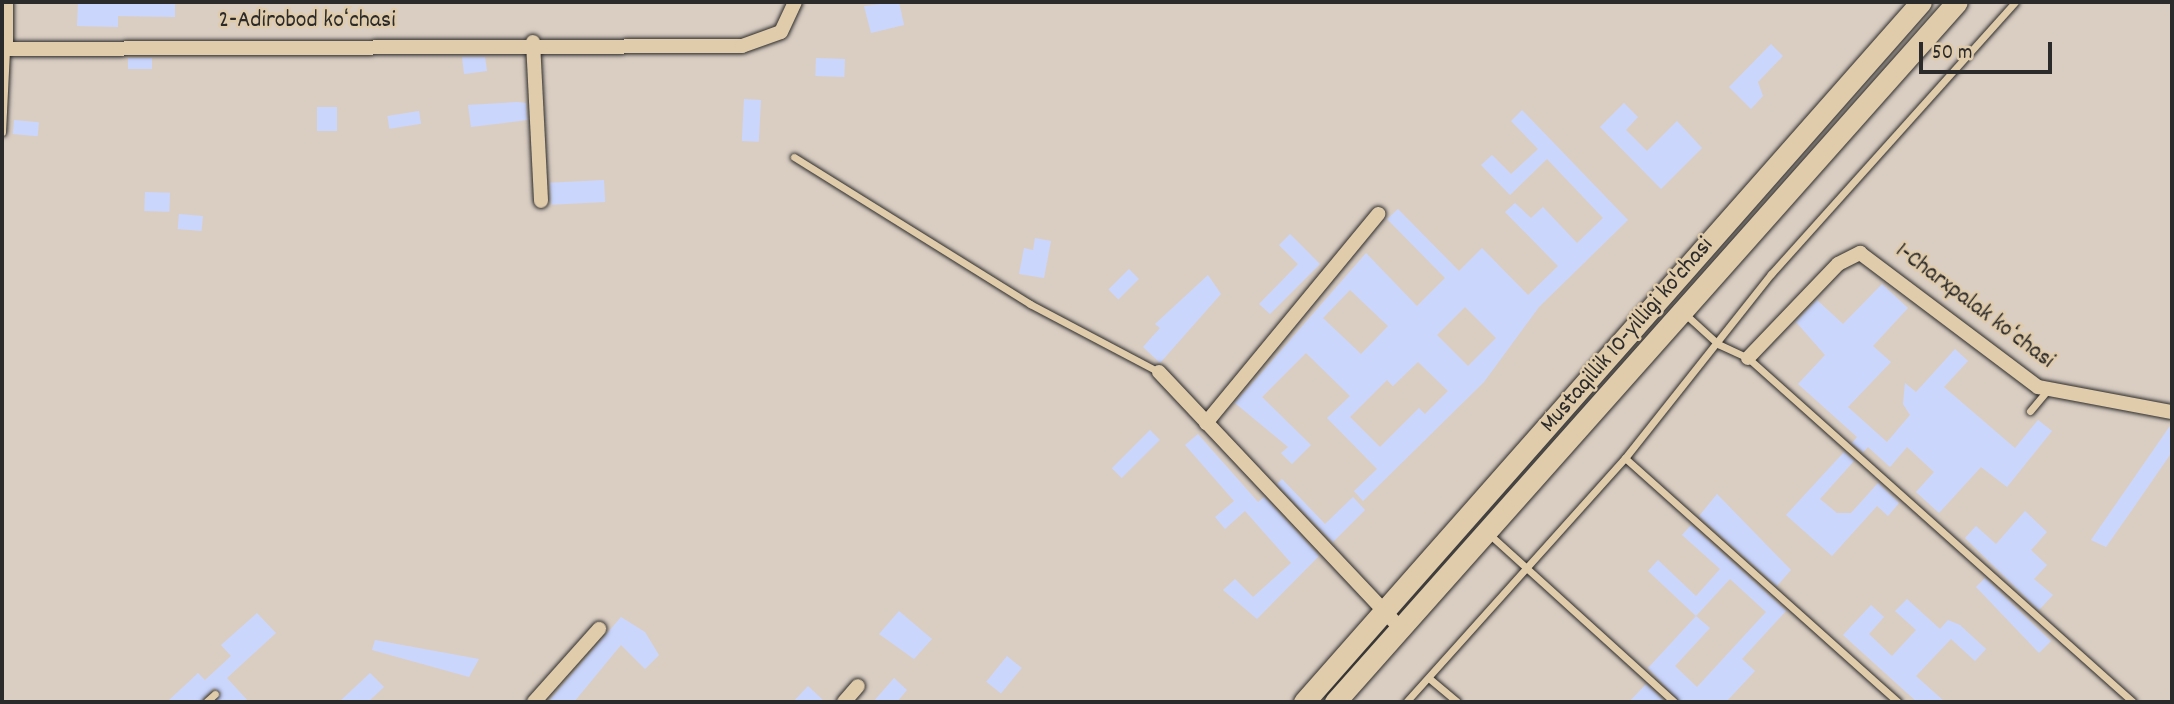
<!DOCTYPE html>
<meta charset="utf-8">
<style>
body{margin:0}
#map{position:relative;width:2174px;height:704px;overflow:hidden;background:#dacec3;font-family:Dekko,sans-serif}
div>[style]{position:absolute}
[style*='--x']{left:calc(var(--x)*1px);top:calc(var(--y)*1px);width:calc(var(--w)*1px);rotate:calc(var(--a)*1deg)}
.building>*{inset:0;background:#cbd6fd;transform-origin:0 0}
.roads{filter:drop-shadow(0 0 2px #2b2b2b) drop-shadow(0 0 2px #2b2b2b)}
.lane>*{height:7px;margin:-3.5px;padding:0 3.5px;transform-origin:3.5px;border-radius:3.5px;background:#e0cbaa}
.street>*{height:14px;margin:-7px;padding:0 7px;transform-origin:7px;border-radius:7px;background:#e0cbaa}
.secondary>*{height:21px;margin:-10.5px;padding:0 10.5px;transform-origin:10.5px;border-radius:10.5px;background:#e0cbaa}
span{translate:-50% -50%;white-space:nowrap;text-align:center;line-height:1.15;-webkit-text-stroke:5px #e0cbaa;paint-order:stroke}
.street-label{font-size:24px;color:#2b2b2b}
.frame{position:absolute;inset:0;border:4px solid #2b2b2b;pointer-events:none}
.scale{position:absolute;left:1919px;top:42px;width:133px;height:32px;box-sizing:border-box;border:4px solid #2b2b2b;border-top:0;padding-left:9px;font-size:21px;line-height:24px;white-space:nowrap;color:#2b2b2b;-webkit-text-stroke:5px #e0cbaa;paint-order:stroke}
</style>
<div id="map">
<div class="building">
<i style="clip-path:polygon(78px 2px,175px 2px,175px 17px,118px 16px,118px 27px,77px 26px)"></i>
<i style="clip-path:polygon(899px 2px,904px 25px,871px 33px,864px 6px)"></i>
<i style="clip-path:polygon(1771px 44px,1783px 56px,1758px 82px,1763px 96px,1751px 109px,1729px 87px)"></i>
<i style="clip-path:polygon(462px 57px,485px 57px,487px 71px,464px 74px)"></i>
<i style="left:128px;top:58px;width:24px;height:11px"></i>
<i style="left:816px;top:58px;width:29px;height:18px;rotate:2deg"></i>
<i style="left:744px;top:99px;width:17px;height:42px;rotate:3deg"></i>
<i style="clip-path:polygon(517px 102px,526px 103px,527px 120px,471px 127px,468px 105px)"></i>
<i style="clip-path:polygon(1624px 103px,1638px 117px,1626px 130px,1647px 151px,1677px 121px,1702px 148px,1661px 189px,1600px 127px)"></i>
<i style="left:317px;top:107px;width:20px;height:24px"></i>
<i style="clip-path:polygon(evenodd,1522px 110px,1628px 220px,1539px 307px,1484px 382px,1363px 501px,1354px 491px,1377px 469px,1327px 418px,1350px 396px,1306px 353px,1262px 397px,1311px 445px,1292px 464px,1281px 453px,1288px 447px,1235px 403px,1366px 253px,1417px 306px,1445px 278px,1387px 219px,1398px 209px,1459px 271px,1482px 248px,1528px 295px,1558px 266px,1505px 212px,1515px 203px,1531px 218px,1543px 207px,1577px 243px,1603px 218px,1547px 159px,1510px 195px,1481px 165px,1492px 155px,1511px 174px,1538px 149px,1511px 121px,1522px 110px,1350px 290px,1388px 326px,1361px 354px,1323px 318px,1350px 290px,1522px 110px,1465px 307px,1496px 338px,1468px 366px,1437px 335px,1465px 307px,1522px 110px,1418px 362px,1448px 391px,1425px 414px,1419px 408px,1380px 447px,1350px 417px,1387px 380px,1393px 386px,1418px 362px)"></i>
<i style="left:419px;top:111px;width:13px;height:32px;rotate:81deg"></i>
<i style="left:14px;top:120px;width:25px;height:14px;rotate:5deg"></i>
<i style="left:604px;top:180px;width:22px;height:54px;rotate:87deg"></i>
<i style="left:145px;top:192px;width:25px;height:19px;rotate:2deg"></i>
<i style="left:179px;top:214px;width:24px;height:15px;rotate:5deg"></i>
<i style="clip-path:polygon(1290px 234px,1320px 264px,1270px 314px,1259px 304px,1298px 264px,1279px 245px)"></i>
<i style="clip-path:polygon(1035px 238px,1051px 241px,1044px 278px,1019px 274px,1024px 248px,1033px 250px)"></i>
<i style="left:1129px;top:269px;width:14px;height:29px;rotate:45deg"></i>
<i style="clip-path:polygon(1208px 275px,1221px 294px,1160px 363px,1143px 347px,1160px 328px,1155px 324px)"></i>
<i style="clip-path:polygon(1882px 284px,1908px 308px,1873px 346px,1891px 362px,1848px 407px,1887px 442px,1910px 415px,1903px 404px,1905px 383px,1916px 392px,1955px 349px,1968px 361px,1944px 387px,2015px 448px,2038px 420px,2052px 431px,2007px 487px,1981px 467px,1939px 513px,1916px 492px,1934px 472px,1907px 447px,1890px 467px,1868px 447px,1863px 452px,1852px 443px,1857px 437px,1798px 384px,1825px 355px,1796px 322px,1817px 300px,1843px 324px)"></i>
<i style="clip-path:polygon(2172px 423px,2172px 452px,2132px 510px,2106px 547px,2091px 540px)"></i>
<i style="left:1150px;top:430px;width:14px;height:54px;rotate:45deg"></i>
<i style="clip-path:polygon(1198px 434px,1258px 502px,1264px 497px,1319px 556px,1257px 619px,1223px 590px,1235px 579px,1253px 597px,1291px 563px,1245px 511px,1225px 529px,1215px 517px,1234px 501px,1185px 445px)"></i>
<i style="clip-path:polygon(1844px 452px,1854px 461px,1820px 499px,1837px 513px,1851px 513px,1878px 483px,1899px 503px,1888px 516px,1877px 506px,1832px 556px,1786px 515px)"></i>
<i style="clip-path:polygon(1282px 479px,1325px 524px,1353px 497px,1365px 510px,1333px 542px,1277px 484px)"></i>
<i style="clip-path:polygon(1717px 494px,1791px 570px,1777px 586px,1699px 516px)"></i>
<i style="clip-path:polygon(2025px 511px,2047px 532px,2031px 550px,2047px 565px,2034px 579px,2053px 595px,2039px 610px,1965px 538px,1976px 526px,1996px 544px)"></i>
<i style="clip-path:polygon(evenodd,1691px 525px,1786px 611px,1742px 659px,1755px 671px,1726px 702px,1680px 702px,1648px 668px,1696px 616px,1648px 571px,1658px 560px,1696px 596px,1720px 569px,1682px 535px,1691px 525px,1730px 579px,1766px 612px,1697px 687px,1675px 666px,1710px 628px,1696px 616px,1730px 579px)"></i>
<i style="clip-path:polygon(1985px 578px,2051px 641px,2039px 653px,1976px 587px)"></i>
<i style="clip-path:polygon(1907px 599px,1940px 629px,1948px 620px,1960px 625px,1986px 649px,1975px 661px,1951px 639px,1916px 676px,1945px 702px,1917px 702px,1843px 635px,1871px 605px,1884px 617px,1869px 634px,1892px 656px,1916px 630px,1895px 611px)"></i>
<i style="clip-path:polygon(899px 611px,932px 639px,914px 659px,879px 634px)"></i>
<i style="clip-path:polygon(257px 613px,276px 633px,227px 678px,249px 702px,215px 702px,221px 693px,214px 688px,200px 702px,167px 702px,198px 673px,205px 680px,231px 656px,221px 645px)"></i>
<i style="clip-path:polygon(621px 617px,645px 632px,659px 655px,645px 669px,621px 645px,574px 702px,548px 702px)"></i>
<i style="clip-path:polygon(375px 640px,479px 659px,469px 677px,372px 650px)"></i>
<i style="left:1007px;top:656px;width:19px;height:33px;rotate:39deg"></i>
<i style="clip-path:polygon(370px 673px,384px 687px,368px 702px,339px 702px)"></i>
<i style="clip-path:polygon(894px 678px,907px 690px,897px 702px,873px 702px)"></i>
<i style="clip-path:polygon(1646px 684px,1665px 702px,1629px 702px)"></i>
<i style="clip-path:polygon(808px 686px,825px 702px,793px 702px)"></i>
</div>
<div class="roads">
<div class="lane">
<i style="--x:2;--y:132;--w:83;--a:-87.2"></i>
<i style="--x:794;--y:157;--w:278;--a:31.9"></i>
<i style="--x:1030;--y:304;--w:146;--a:27.8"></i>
<i style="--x:1684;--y:313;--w:46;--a:42.4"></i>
<i style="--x:1718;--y:344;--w:33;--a:25"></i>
<i style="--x:1748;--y:358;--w:516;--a:41.78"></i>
<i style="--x:2030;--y:411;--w:26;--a:-50"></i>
<i style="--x:1625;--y:458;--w:366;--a:41.8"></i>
<i style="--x:1489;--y:534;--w:250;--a:42.2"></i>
<i style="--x:1430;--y:679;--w:35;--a:40"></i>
<i style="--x:206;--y:702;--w:12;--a:-42"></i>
<i style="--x:1406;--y:702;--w:328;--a:-48.1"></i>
<i style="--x:1625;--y:458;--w:235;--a:-51.6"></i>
<i style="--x:1771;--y:274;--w:365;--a:-48.1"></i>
</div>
<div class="street">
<i style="--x:6;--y:2;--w:47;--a:90"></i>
<i style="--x:533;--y:42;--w:159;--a:87.1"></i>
<i style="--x:2;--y:49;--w:740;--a:-0.23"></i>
<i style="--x:742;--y:46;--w:41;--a:-19.7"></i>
<i style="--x:781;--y:32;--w:33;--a:-65"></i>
<i style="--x:1748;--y:358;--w:130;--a:-46.2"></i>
<i style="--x:1838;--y:264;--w:25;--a:-27"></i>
<i style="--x:1860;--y:253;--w:223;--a:37"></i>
<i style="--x:2038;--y:387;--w:136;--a:10.6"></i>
<i style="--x:1159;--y:372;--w:353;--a:46.7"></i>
<i style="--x:1206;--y:423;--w:271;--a:-50.5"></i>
<i style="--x:534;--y:702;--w:98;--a:-48.3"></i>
<i style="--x:844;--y:702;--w:21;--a:-49"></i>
</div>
<div class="secondary">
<i style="--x:1304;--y:702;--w:933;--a:-48.61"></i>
<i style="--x:1335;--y:702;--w:936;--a:-48.38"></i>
</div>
</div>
<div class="street-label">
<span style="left:307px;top:22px">2-Adirobod koʻchasi</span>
<span style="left:1974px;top:307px;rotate:37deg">1-Charxpalak koʻchasi</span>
<span style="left:1628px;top:336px;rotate:-49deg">Mustaqillik 10-yilligi ko'chasi</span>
</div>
<div class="frame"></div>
<div class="scale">50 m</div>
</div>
